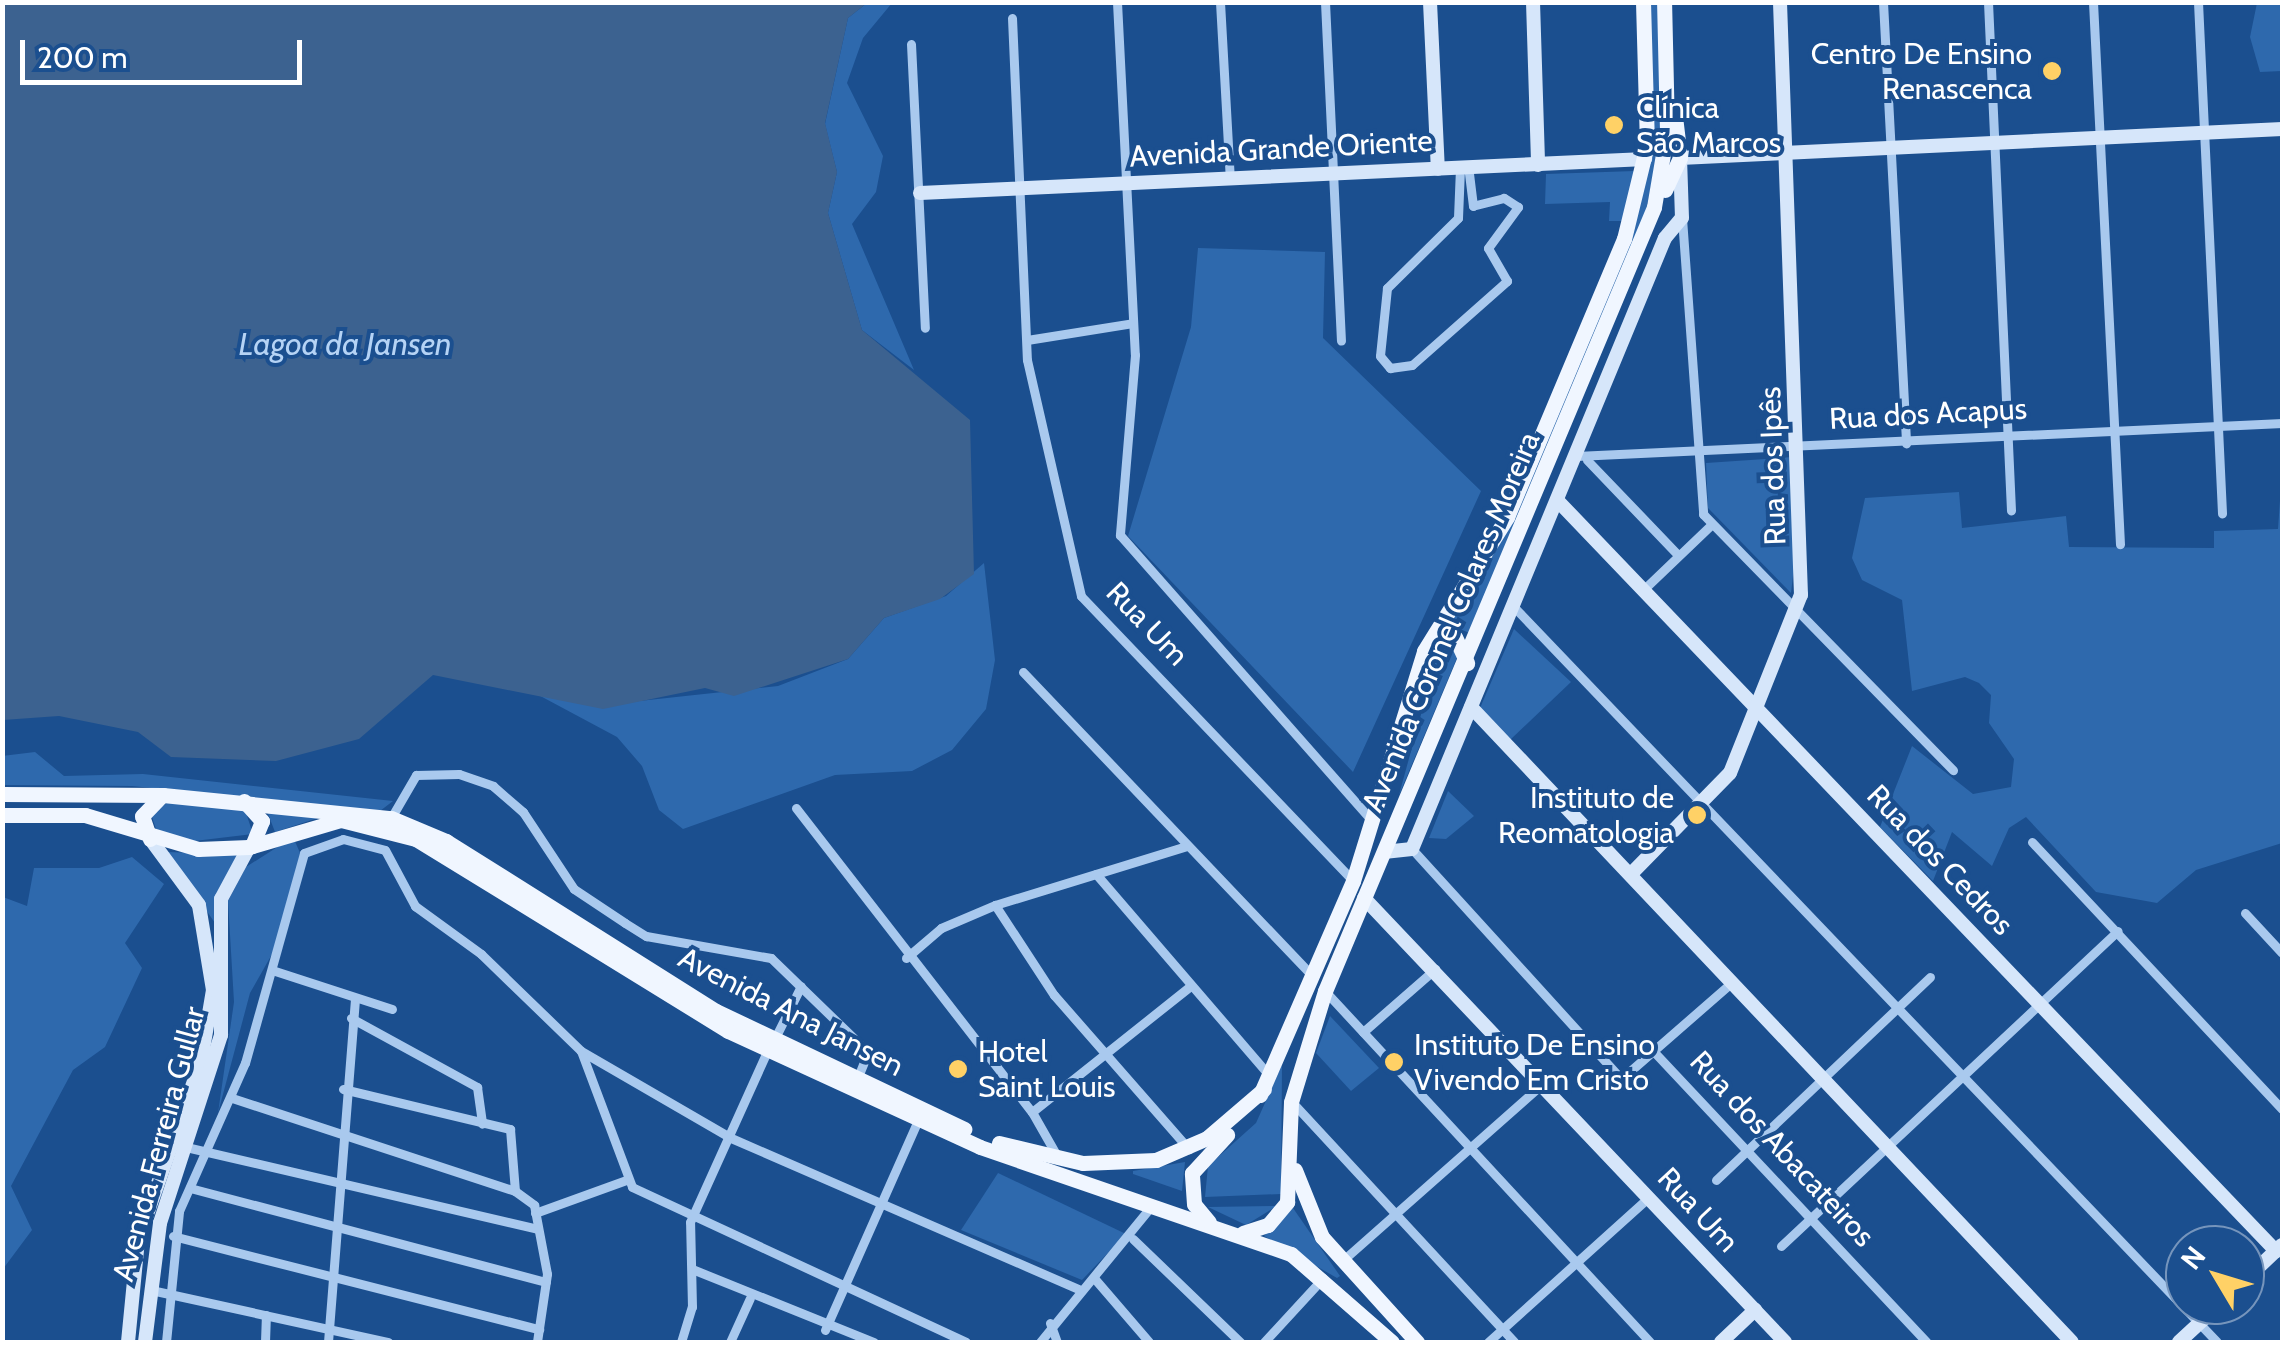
<!DOCTYPE html>
<meta charset="utf-8">
<style>
body{margin:0}
#map{position:relative;width:2285px;height:1345px;overflow:hidden;background:#1b4f8f;font-family:Cabin,sans-serif}
div>[style]{position:absolute}
[style*='--x']{left:calc(var(--x)*1px);top:calc(var(--y)*1px);width:calc(var(--w)*1px);rotate:calc(var(--a)*1deg)}
.green>*{inset:0;background:#2e69ad}
.water>*{inset:0;background:#3c6290}
.street>*{height:9px;margin:-4.5px;padding:0 4.5px;transform-origin:4.5px;border-radius:4.5px;background:#a9c9ee}
.secondary>*{height:14px;margin:-7px;padding:0 7px;transform-origin:7px;border-radius:7px;background:#d6e6fa}
.primary>*{height:15px;margin:-7.5px;padding:0 7.5px;transform-origin:7.5px;border-radius:7.5px;background:#f0f6ff}
.dots>*{width:28px;height:28px;translate:-50% -50%;box-sizing:border-box;border:5px solid #1b4f8f;border-radius:50%}
span{translate:-50% -50%;white-space:nowrap;text-align:center;line-height:1.15;-webkit-text-stroke:8px #1b4f8f;paint-order:stroke}
.poi-label{font-size:30px;color:#fff}
.right{translate:-100% -50%;text-align:right}
.left{translate:0 -50%;text-align:left}
.street-label{font-size:30px;color:#fff}
.water-label{font-size:32px;color:#b5d3f5;font-style:italic}
.frame{position:absolute;inset:0;border:5px solid #fff;pointer-events:none}
.north{position:absolute;left:2165px;top:1225px;width:100px;height:100px;box-sizing:border-box;background:#1b4f8f;border:2px solid #7695bc;border-radius:50%;rotate:308deg;font-size:28px;font-weight:700;line-height:40px;text-align:center;color:#fff}
.north::after{content:'';display:block;margin:auto;width:35px;height:45px;background:#ffd166;clip-path:polygon(50% 0,100% 100%,50% 72%,0 100%)}
.scale{position:absolute;left:20px;top:40px;width:282px;height:45px;box-sizing:border-box;border:5px solid #fff;border-top:0;padding-left:12px;font-size:30px;line-height:35px;white-space:nowrap;color:#fff;-webkit-text-stroke:8px #1b4f8f;paint-order:stroke}
</style>
<div id="map">
<div class="green">
<i style="clip-path:polygon(867px 3px,892px 3px,863px 38px,847px 83px,883px 156px,876px 192px,852px 224px,914px 370px,862px 330px,828px 213px,837px 172px,825px 124px,848px 18px)"></i>
<i style="clip-path:polygon(1651px 3px,1661px 3px,1662px 128px,1646px 211px,1474px 635px,1446px 623px,1506px 532px,1649px 161px)"></i>
<i style="clip-path:polygon(2257px 3px,2282px 3px,2282px 71px,2260px 72px,2250px 37px)"></i>
<i style="clip-path:polygon(1635px 171px,1622px 221px,1609px 221px,1610px 202px,1545px 204px,1546px 174px)"></i>
<i style="clip-path:polygon(1198px 248px,1325px 252px,1323px 338px,1481px 491px,1353px 772px,1128px 536px,1191px 327px)"></i>
<i style="clip-path:polygon(1793px 457px,1795px 559px,1791px 593px,1708px 508px,1706px 463px)"></i>
<i style="clip-path:polygon(2282px 472px,2282px 843px,2196px 870px,2157px 903px,2096px 892px,2026px 817px,2009px 828px,1992px 866px,1952px 832px,1933px 881px,1880px 827px,1912px 746px,1973px 794px,2011px 787px,2014px 759px,1989px 723px,1991px 695px,1979px 683px,1965px 677px,1912px 691px,1902px 600px,1862px 580px,1852px 558px,1865px 498px,1959px 492px,1962px 528px,2066px 516px,2069px 547px,2214px 548px,2214px 531px,2278px 529px)"></i>
<i style="clip-path:polygon(984px 563px,995px 660px,986px 709px,952px 750px,912px 771px,835px 775px,683px 829px,659px 810px,642px 766px,617px 737px,531px 691px,593px 706px,778px 686px,848px 659px,884px 618px,946px 596px)"></i>
<i style="clip-path:polygon(1514px 629px,1571px 682px,1510px 740px,1480px 708px)"></i>
<i style="clip-path:polygon(1451px 646px,1459px 653px,1399px 795px,1437px 656px)"></i>
<i style="clip-path:polygon(35px 752px,64px 776px,143px 774px,393px 801px,380px 811px,132px 786px,3px 785px,2px 756px)"></i>
<i style="clip-path:polygon(1448px 791px,1474px 816px,1446px 839px,1429px 838px)"></i>
<i style="clip-path:polygon(168px 802px,245px 810px,253px 834px,186px 842px,158px 835px,151px 814px)"></i>
<i style="clip-path:polygon(265px 806px,324px 816px,275px 832px)"></i>
<i style="clip-path:polygon(293px 837px,301px 855px,280px 940px,250px 993px,218px 1113px,234px 1002px,228px 901px,246px 867px)"></i>
<i style="clip-path:polygon(166px 852px,239px 854px,217px 893px,215px 923px)"></i>
<i style="clip-path:polygon(132px 857px,164px 884px,125px 943px,142px 968px,105px 1047px,73px 1070px,11px 1186px,32px 1230px,3px 1269px,3px 897px,27px 906px,34px 868px,99px 868px)"></i>
<i style="clip-path:polygon(1330px 1016px,1379px 1068px,1351px 1091px,1316px 1053px)"></i>
<i style="clip-path:polygon(1282px 1065px,1281px 1194px,1205px 1197px,1208px 1166px,1256px 1123px)"></i>
<i style="clip-path:polygon(1185px 1162px,1182px 1191px,1133px 1174px,1133px 1171px)"></i>
<i style="clip-path:polygon(998px 1173px,1126px 1234px,1082px 1280px,961px 1230px)"></i>
<i style="clip-path:polygon(1277px 1206px,1246px 1225px,1208px 1207px)"></i>
<i style="clip-path:polygon(1293px 1208px,1340px 1276px,1337px 1278px,1264px 1236px)"></i>
</div>
<div class="water">
<i style="clip-path:polygon(2px 3px,867px 3px,848px 18px,825px 123px,837px 172px,828px 213px,862px 330px,970px 420px,974px 574px,940px 599px,884px 618px,848px 659px,734px 696px,705px 688px,603px 709px,433px 675px,359px 739px,276px 761px,171px 757px,138px 732px,59px 716px,3px 720px)"></i>
</div>
<div class="street">
<i style="--x:1117;--y:2;--w:353;--a:87.1"></i>
<i style="--x:1135;--y:355;--w:181;--a:94.8"></i>
<i style="--x:1120;--y:535;--w:380;--a:48.6"></i>
<i style="--x:1220;--y:2;--w:177;--a:86.8"></i>
<i style="--x:1325;--y:2;--w:339;--a:87.3"></i>
<i style="--x:1883;--y:2;--w:442;--a:87"></i>
<i style="--x:1988;--y:2;--w:509;--a:87.41"></i>
<i style="--x:2093;--y:2;--w:543;--a:87.15"></i>
<i style="--x:2198;--y:2;--w:512;--a:87.31"></i>
<i style="--x:1012;--y:18;--w:342;--a:87.5"></i>
<i style="--x:1027;--y:360;--w:242;--a:77.1"></i>
<i style="--x:1081;--y:596;--w:394;--a:46.3"></i>
<i style="--x:911;--y:44;--w:284;--a:87.2"></i>
<i style="--x:1460;--y:168;--w:50;--a:92.3"></i>
<i style="--x:1458;--y:218;--w:100;--a:135.4"></i>
<i style="--x:1387;--y:288;--w:68;--a:95.9"></i>
<i style="--x:1380;--y:356;--w:16;--a:50"></i>
<i style="--x:1390;--y:368;--w:22;--a:-8"></i>
<i style="--x:1412;--y:365;--w:127;--a:-41.5"></i>
<i style="--x:1507;--y:281;--w:38;--a:-120"></i>
<i style="--x:1488;--y:248;--w:51;--a:-53.8"></i>
<i style="--x:1518;--y:207;--w:17;--a:-147"></i>
<i style="--x:1504;--y:198;--w:32;--a:166"></i>
<i style="--x:1473;--y:206;--w:38;--a:-97"></i>
<i style="--x:1682;--y:218;--w:297;--a:85.9"></i>
<i style="--x:1703;--y:514;--w:358;--a:45.7"></i>
<i style="--x:1027;--y:340;--w:107;--a:-9.1"></i>
<i style="--x:1576;--y:456;--w:707;--a:-2.68"></i>
<i style="--x:1587;--y:460;--w:132;--a:46.2"></i>
<i style="--x:1643;--y:590;--w:94;--a:-43.7"></i>
<i style="--x:1513;--y:606;--w:1018;--a:46.27"></i>
<i style="--x:1023;--y:672;--w:420;--a:46.4"></i>
<i style="--x:796;--y:808;--w:385;--a:52.2"></i>
<i style="--x:1032;--y:1112;--w:51;--a:60.4"></i>
<i style="--x:391;--y:818;--w:50;--a:-59.8"></i>
<i style="--x:416;--y:775;--w:43;--a:-1.3"></i>
<i style="--x:459;--y:774;--w:36;--a:19"></i>
<i style="--x:493;--y:786;--w:40;--a:41"></i>
<i style="--x:523;--y:812;--w:92;--a:56.5"></i>
<i style="--x:574;--y:889;--w:61;--a:33.7"></i>
<i style="--x:625;--y:923;--w:25;--a:32"></i>
<i style="--x:646;--y:936;--w:127;--a:10"></i>
<i style="--x:771;--y:958;--w:135;--a:44.1"></i>
<i style="--x:868;--y:1052;--w:29;--a:112"></i>
<i style="--x:2032;--y:842;--w:366;--a:46.9"></i>
<i style="--x:1412;--y:849;--w:311;--a:47.7"></i>
<i style="--x:1621;--y:1079;--w:147;--a:-41.1"></i>
<i style="--x:1096;--y:874;--w:265;--a:49.3"></i>
<i style="--x:995;--y:905;--w:108;--a:56.8"></i>
<i style="--x:1054;--y:995;--w:205;--a:48.8"></i>
<i style="--x:2245;--y:913;--w:54;--a:47.2"></i>
<i style="--x:906;--y:958;--w:46;--a:-40.6"></i>
<i style="--x:941;--y:928;--w:59;--a:-23.1"></i>
<i style="--x:995;--y:905;--w:201;--a:-17.1"></i>
<i style="--x:275;--y:971;--w:123;--a:18"></i>
<i style="--x:1325;--y:991;--w:478;--a:47.2"></i>
<i style="--x:351;--y:1018;--w:144;--a:28.7"></i>
<i style="--x:477;--y:1087;--w:37;--a:82"></i>
<i style="--x:1363;--y:1032;--w:96;--a:-41.2"></i>
<i style="--x:774;--y:1040;--w:60;--a:-63.4"></i>
<i style="--x:581;--y:1051;--w:173;--a:30.1"></i>
<i style="--x:731;--y:1138;--w:379;--a:23.5"></i>
<i style="--x:1656;--y:1054;--w:395;--a:46.8"></i>
<i style="--x:343;--y:1089;--w:172;--a:13.5"></i>
<i style="--x:510;--y:1129;--w:62;--a:85.4"></i>
<i style="--x:515;--y:1191;--w:24;--a:36"></i>
<i style="--x:534;--y:1205;--w:70;--a:79.3"></i>
<i style="--x:547;--y:1274;--w:69;--a:98.4"></i>
<i style="--x:232;--y:1098;--w:298;--a:18.2"></i>
<i style="--x:1292;--y:1102;--w:327;--a:47.2"></i>
<i style="--x:1032;--y:1112;--w:201;--a:-38.5"></i>
<i style="--x:186;--y:1147;--w:361;--a:13.1"></i>
<i style="--x:1716;--y:1180;--w:295;--a:-43.5"></i>
<i style="--x:190;--y:1188;--w:368;--a:14.8"></i>
<i style="--x:535;--y:1213;--w:97;--a:-19.9"></i>
<i style="--x:173;--y:1236;--w:378;--a:14.3"></i>
<i style="--x:1133;--y:1239;--w:149;--a:43.9"></i>
<i style="--x:1781;--y:1246;--w:461;--a:-43.1"></i>
<i style="--x:1342;--y:1261;--w:267;--a:-41.5"></i>
<i style="--x:692;--y:1269;--w:196;--a:21.9"></i>
<i style="--x:1094;--y:1278;--w:84;--a:49.3"></i>
<i style="--x:151;--y:1290;--w:243;--a:12.4"></i>
<i style="--x:1050;--y:1323;--w:20;--a:70"></i>
<i style="--x:825;--y:1330;--w:230;--a:-66.1"></i>
<i style="--x:166;--y:1342;--w:132;--a:-84.3"></i>
<i style="--x:179;--y:1211;--w:162;--a:-66"></i>
<i style="--x:245;--y:1063;--w:218;--a:-74.3"></i>
<i style="--x:304;--y:853;--w:41;--a:-19.7"></i>
<i style="--x:343;--y:839;--w:43;--a:14.7"></i>
<i style="--x:385;--y:850;--w:64;--a:61.8"></i>
<i style="--x:415;--y:906;--w:82;--a:36"></i>
<i style="--x:481;--y:954;--w:139;--a:44.1"></i>
<i style="--x:581;--y:1051;--w:145;--a:69.4"></i>
<i style="--x:632;--y:1187;--w:368;--a:24.9"></i>
<i style="--x:265;--y:1342;--w:27;--a:-88"></i>
<i style="--x:328;--y:1342;--w:345;--a:-85.5"></i>
<i style="--x:681;--y:1342;--w:37;--a:-73"></i>
<i style="--x:692;--y:1307;--w:85;--a:-91.3"></i>
<i style="--x:690;--y:1222;--w:190;--a:-65.7"></i>
<i style="--x:730;--y:1342;--w:48;--a:-65.6"></i>
<i style="--x:1040;--y:1342;--w:177;--a:-50.7"></i>
<i style="--x:1264;--y:1342;--w:87;--a:-47.3"></i>
<i style="--x:1488;--y:1342;--w:215;--a:-42"></i>
</div>
<div class="secondary">
<i style="--x:1430;--y:2;--w:167;--a:87.3"></i>
<i style="--x:1533;--y:2;--w:163;--a:88.2"></i>
<i style="--x:920;--y:193;--w:726;--a:-2.69"></i>
<i style="--x:1557;--y:500;--w:1040;--a:46.25"></i>
<i style="--x:1471;--y:707;--w:874;--a:46.58"></i>
<i style="--x:1412;--y:849;--w:661;--a:-67.51"></i>
<i style="--x:1665;--y:238;--w:26;--a:-50"></i>
<i style="--x:1682;--y:218;--w:60;--a:-91.9"></i>
<i style="--x:1680;--y:158;--w:603;--a:-2.76"></i>
<i style="--x:1384;--y:852;--w:28;--a:-6"></i>
<i style="--x:1631;--y:874;--w:141;--a:-45.6"></i>
<i style="--x:1730;--y:773;--w:192;--a:-68.3"></i>
<i style="--x:1801;--y:595;--w:593;--a:-92.03"></i>
<i style="--x:1364;--y:898;--w:612;--a:46.52"></i>
<i style="--x:2245;--y:1280;--w:51;--a:-43.4"></i>
<i style="--x:128;--y:1342;--w:102;--a:-84.4"></i>
<i style="--x:138;--y:1240;--w:190;--a:-70.6"></i>
<i style="--x:201;--y:1061;--w:72;--a:-80.4"></i>
<i style="--x:213;--y:990;--w:86;--a:-99.4"></i>
<i style="--x:199;--y:905;--w:81;--a:-126.4"></i>
<i style="--x:145;--y:1342;--w:120;--a:-82.8"></i>
<i style="--x:160;--y:1223;--w:198;--a:-72"></i>
<i style="--x:221;--y:1035;--w:136;--a:-90"></i>
<i style="--x:221;--y:899;--w:59;--a:-61.7"></i>
<i style="--x:1721;--y:1342;--w:47;--a:-43.3"></i>
<i style="--x:2179;--y:1342;--w:54;--a:-42.8"></i>
</div>
<div class="primary">
<i style="--x:1665;--y:190;--w:35;--a:-65"></i>
<i style="--x:1680;--y:158;--w:42;--a:-96.8"></i>
<i style="--x:1430;--y:656;--w:31;--a:-37"></i>
<i style="--x:1455;--y:637;--w:29;--a:65"></i>
<i style="--x:2;--y:794;--w:161;--a:0.4"></i>
<i style="--x:163;--y:795;--w:229;--a:5.8"></i>
<i style="--x:391;--y:818;--w:60;--a:22.7"></i>
<i style="--x:446;--y:841;--w:319;--a:32.2"></i>
<i style="--x:716;--y:1011;--w:275;--a:25.4"></i>
<i style="--x:244;--y:801;--w:27;--a:48"></i>
<i style="--x:262;--y:821;--w:27;--a:112"></i>
<i style="--x:2;--y:815;--w:83;--a:0"></i>
<i style="--x:85;--y:815;--w:118;--a:16.7"></i>
<i style="--x:198;--y:849;--w:51;--a:-2.2"></i>
<i style="--x:249;--y:847;--w:96;--a:-16.4"></i>
<i style="--x:341;--y:820;--w:77;--a:14.2"></i>
<i style="--x:416;--y:839;--w:366;--a:31.6"></i>
<i style="--x:728;--y:1031;--w:277;--a:24.7"></i>
<i style="--x:980;--y:1147;--w:329;--a:19"></i>
<i style="--x:1291;--y:1254;--w:134;--a:41.1"></i>
<i style="--x:150;--y:839;--w:24;--a:-109"></i>
<i style="--x:142;--y:816;--w:29;--a:-46"></i>
<i style="--x:1260;--y:1095;--w:233;--a:-66.5"></i>
<i style="--x:1353;--y:881;--w:241;--a:-72.8"></i>
<i style="--x:1424;--y:651;--w:158;--a:-58.2"></i>
<i style="--x:1507;--y:517;--w:302;--a:-67.2"></i>
<i style="--x:1624;--y:239;--w:97;--a:-76.3"></i>
<i style="--x:1647;--y:145;--w:143;--a:-91.6"></i>
<i style="--x:999;--y:1143;--w:86;--a:13.4"></i>
<i style="--x:1083;--y:1163;--w:73;--a:-2.4"></i>
<i style="--x:1156;--y:1160;--w:56;--a:-23.3"></i>
<i style="--x:1207;--y:1138;--w:75;--a:-40.7"></i>
<i style="--x:1295;--y:1170;--w:72;--a:68.1"></i>
<i style="--x:1322;--y:1237;--w:142;--a:47.9"></i>
<i style="--x:1209;--y:1222;--w:23;--a:-130"></i>
<i style="--x:1194;--y:1204;--w:31;--a:-94"></i>
<i style="--x:1192;--y:1173;--w:52;--a:-47.4"></i>
<i style="--x:1243;--y:1233;--w:26;--a:-18"></i>
<i style="--x:1268;--y:1225;--w:30;--a:-50"></i>
<i style="--x:1287;--y:1202;--w:100;--a:-87.7"></i>
<i style="--x:1291;--y:1102;--w:116;--a:-73"></i>
<i style="--x:1325;--y:991;--w:850;--a:-67.23"></i>
<i style="--x:1654;--y:207;--w:77;--a:-80.3"></i>
<i style="--x:1667;--y:131;--w:129;--a:-91.3"></i>
</div>
<div class="dots">
<i style="left:2052px;top:71px;background:#ffd166"></i>
<i style="left:1614px;top:125px;background:#ffd166"></i>
<i style="left:1697px;top:815px;background:#ffd166"></i>
<i style="left:1394px;top:1062px;background:#ffd166"></i>
<i style="left:958px;top:1069px;background:#ffd166"></i>
</div>
<div class="poi-label">
<span class="right" style="left:2032px;top:71px">Centro De Ensino<br>Renascenca</span>
<span class="left" style="left:1636px;top:125px">Clínica<br>São Marcos</span>
<span class="right" style="left:1674px;top:815px">Instituto de<br>Reomatologia</span>
<span class="left" style="left:1414px;top:1062px">Instituto De Ensino<br>Vivendo Em Cristo</span>
<span class="left" style="left:978px;top:1069px">Hotel<br>Saint Louis</span>
</div>
<div class="street-label">
<span style="left:1281px;top:149px;rotate:-3deg">Avenida Grande Oriente</span>
<span style="left:1928px;top:414px;rotate:-3deg">Rua dos Acapus</span>
<span style="left:1773px;top:466px;rotate:-92deg">Rua dos Ipês</span>
<span style="left:1451px;top:622px;rotate:-67deg">Avenida Coronel Colares Moreira</span>
<span style="left:1147px;top:624px;rotate:46deg">Rua Um</span>
<span style="left:1940px;top:860px;rotate:46deg">Rua dos Cedros</span>
<span style="left:791px;top:1012px;rotate:27deg">Avenida Ana Jansen</span>
<span style="left:159px;top:1144px;rotate:-75deg">Avenida Ferreira Gullar</span>
<span style="left:1782px;top:1149px;rotate:47deg">Rua dos Abacateiros</span>
<span style="left:1698px;top:1210px;rotate:47deg">Rua Um</span>
</div>
<div class="water-label">
<span style="left:345px;top:344px">Lagoa da Jansen</span>
</div>
<div class="frame"></div>
<div class="north">N</div>
<div class="scale">200 m</div>
</div>
